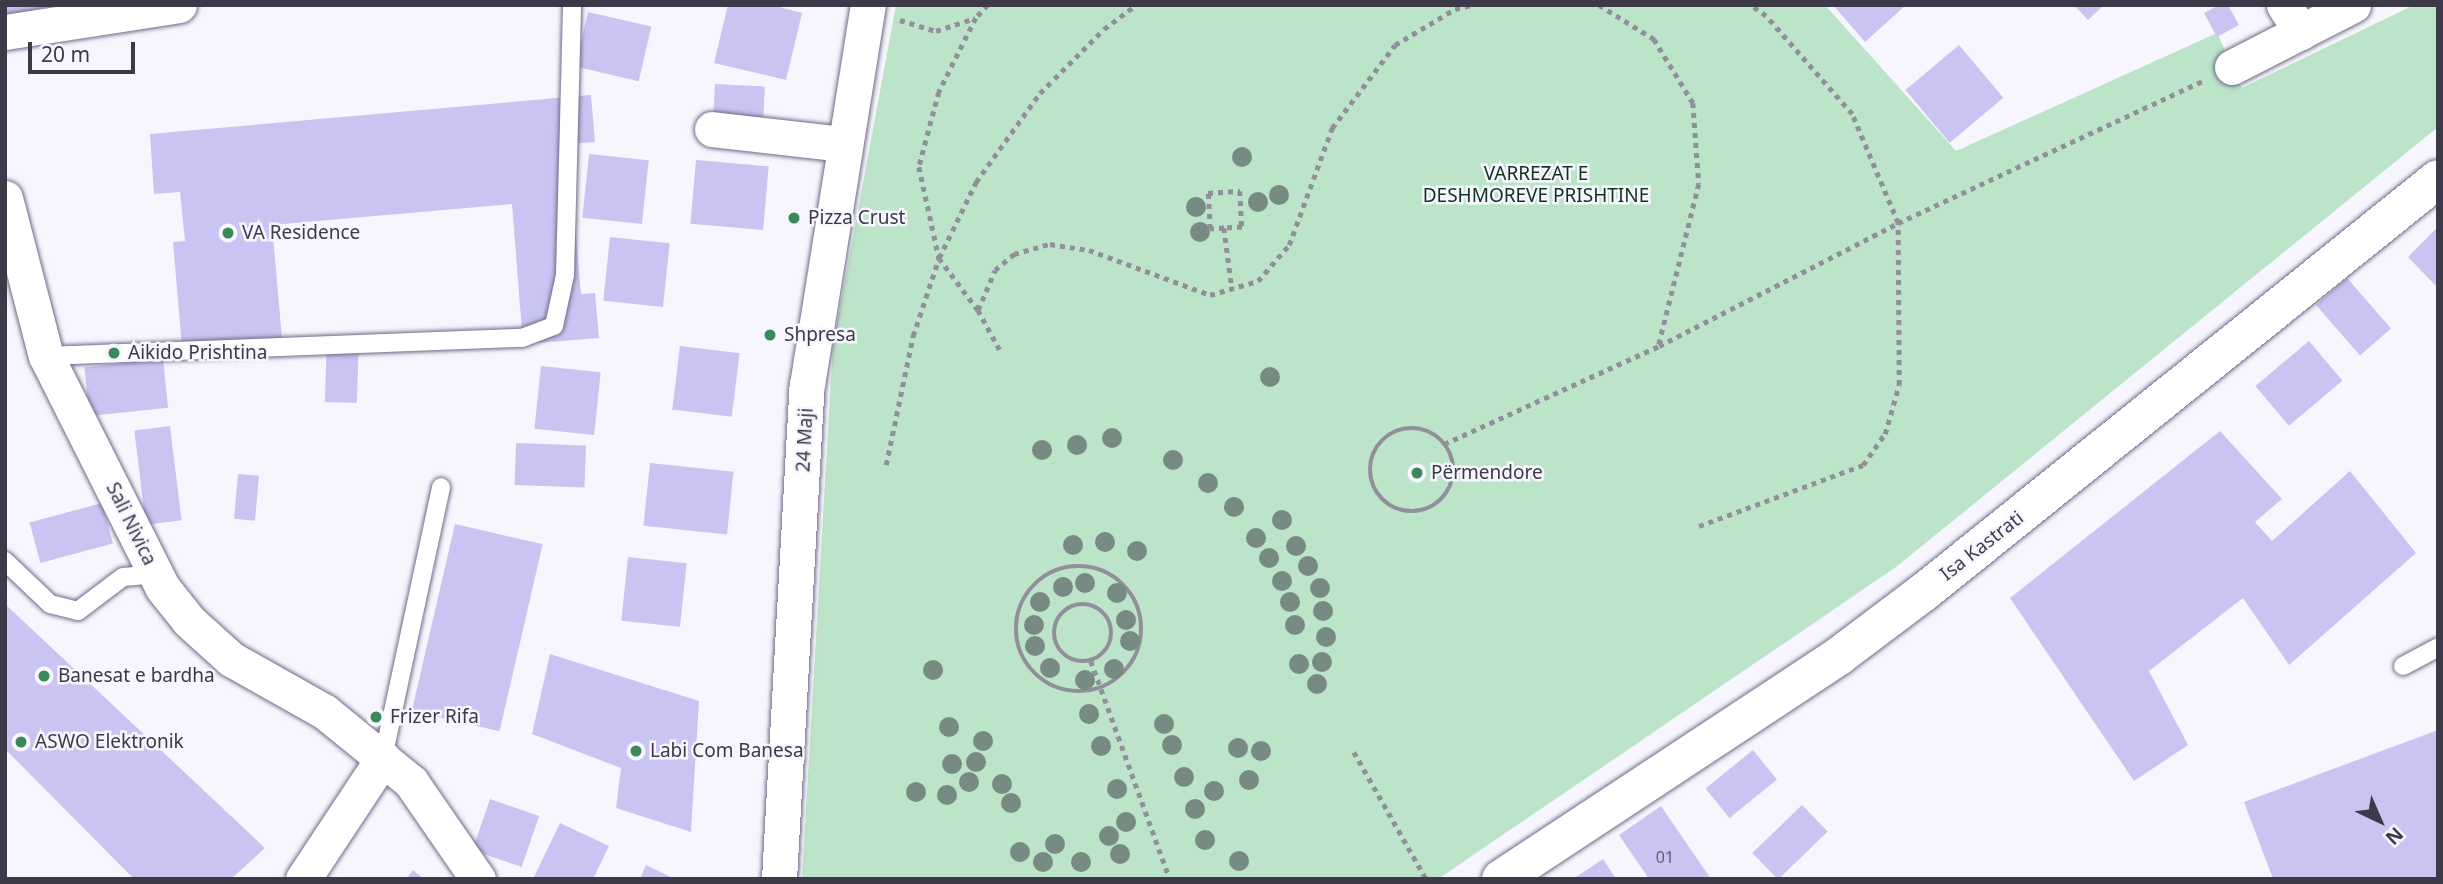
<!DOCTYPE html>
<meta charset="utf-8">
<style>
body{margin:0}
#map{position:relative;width:2443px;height:884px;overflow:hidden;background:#f7f6fe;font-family:"Noto Sans",sans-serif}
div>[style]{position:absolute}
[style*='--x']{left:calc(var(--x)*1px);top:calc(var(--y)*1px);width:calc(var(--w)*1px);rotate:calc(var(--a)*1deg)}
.green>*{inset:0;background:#bbe4c8}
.building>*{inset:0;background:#c9c4f2;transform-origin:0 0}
.path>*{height:4.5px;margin-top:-2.25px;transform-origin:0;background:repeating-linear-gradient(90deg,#918f9a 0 5px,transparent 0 10px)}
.path>.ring{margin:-2.25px;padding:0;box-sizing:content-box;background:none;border:4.5px solid #918f9a;border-radius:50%}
.roads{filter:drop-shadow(0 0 2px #6e6a89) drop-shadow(0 0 2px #6e6a89)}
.lane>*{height:18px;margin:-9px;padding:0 9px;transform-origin:9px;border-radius:9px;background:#fff}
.street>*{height:35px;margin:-17.5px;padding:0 17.5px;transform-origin:17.5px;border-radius:17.5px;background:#fff}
.secondary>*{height:38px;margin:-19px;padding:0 19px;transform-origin:19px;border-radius:19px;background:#fff}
.trees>*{width:20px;height:20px;margin:-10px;border-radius:50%;background:#778b83}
.dots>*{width:19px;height:19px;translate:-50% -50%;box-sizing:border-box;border:4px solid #f7f6fe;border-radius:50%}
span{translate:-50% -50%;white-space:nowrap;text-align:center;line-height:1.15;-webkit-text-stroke:5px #f7f6fe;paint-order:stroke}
.number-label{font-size:16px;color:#5f5c72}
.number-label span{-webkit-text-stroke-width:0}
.park-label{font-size:19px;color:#0f331e}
.poi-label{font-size:19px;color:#3c3a48}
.left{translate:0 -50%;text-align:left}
.street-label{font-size:19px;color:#3c3a48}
.frame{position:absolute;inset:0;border:7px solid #3c3a48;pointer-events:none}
.north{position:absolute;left:2345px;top:786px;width:70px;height:70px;-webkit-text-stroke:5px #f7f6fe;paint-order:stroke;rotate:136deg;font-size:19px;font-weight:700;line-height:28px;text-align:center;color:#3c3a48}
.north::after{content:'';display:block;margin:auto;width:24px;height:32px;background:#3c3a48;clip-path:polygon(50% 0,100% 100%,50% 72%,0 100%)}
.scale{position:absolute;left:28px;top:42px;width:107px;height:32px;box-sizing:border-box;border:4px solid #3c3a48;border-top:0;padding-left:9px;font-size:21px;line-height:24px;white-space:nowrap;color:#3c3a48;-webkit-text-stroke:5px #f7f6fe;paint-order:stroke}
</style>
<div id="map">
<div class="green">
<i style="clip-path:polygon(896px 5px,1825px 5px,1956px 151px,2217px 33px,2242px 88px,2414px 5px,2438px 5px,2438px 127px,1896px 567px,1438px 879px,802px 879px,833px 345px)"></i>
</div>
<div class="building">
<i style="clip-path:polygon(5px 5px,48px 5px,48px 6px,5px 20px)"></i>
<i style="clip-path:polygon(728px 5px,772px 5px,802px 13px,786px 80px,714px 63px)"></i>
<i style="clip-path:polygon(1833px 5px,1906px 5px,1865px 42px)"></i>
<i style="clip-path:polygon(2074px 5px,2104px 5px,2088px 20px)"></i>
<i style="clip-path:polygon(2219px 5px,2228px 5px,2239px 25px,2217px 37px,2204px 13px)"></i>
<i style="left:588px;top:12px;width:65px;height:56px;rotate:13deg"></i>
<i style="left:1959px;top:45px;width:69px;height:70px;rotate:50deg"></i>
<i style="left:715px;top:84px;width:50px;height:32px;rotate:3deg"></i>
<i style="clip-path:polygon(591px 95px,595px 142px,568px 144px,581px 294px,595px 293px,599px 338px,523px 344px,512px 204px,272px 225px,283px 350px,183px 359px,173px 242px,185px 241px,180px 192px,154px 194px,150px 134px)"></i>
<i style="left:589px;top:154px;width:60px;height:64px;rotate:6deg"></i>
<i style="left:696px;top:160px;width:73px;height:64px;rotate:5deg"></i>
<i style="clip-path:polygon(2436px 229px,2438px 283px,2435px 285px,2408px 257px)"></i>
<i style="left:610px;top:237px;width:60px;height:64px;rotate:6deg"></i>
<i style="left:2347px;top:278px;width:67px;height:41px;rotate:49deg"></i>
<i style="left:327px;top:339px;width:32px;height:63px;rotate:2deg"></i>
<i style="left:2309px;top:341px;width:52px;height:70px;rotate:50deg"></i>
<i style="left:680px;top:346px;width:60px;height:64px;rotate:7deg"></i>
<i style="left:163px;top:359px;width:49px;height:79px;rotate:84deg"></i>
<i style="left:541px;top:366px;width:60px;height:63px;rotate:6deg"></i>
<i style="left:170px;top:426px;width:95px;height:36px;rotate:83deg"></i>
<i style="clip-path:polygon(2220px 431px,2282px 499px,2255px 522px,2272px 541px,2350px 471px,2416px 553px,2289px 665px,2243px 598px,2149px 671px,2188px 745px,2134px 781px,2010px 598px)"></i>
<i style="left:516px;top:443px;width:70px;height:42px;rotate:2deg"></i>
<i style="left:650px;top:463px;width:84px;height:63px;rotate:6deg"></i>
<i style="left:238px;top:474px;width:21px;height:45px;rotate:5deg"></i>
<i style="left:102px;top:503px;width:42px;height:75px;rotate:75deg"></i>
<i style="left:455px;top:524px;width:90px;height:192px;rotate:13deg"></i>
<i style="left:628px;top:557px;width:59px;height:64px;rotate:6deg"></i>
<i style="clip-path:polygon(5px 604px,197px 784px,265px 848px,231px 879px,134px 879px,5px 749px)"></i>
<i style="clip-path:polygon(550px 654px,699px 701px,691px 832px,616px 808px,621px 768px,532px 734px)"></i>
<i style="clip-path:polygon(2438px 730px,2438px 879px,2273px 879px,2244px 802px)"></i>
<i style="left:1753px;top:750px;width:38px;height:61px;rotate:51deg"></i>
<i style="left:490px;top:799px;width:52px;height:54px;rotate:19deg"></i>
<i style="left:1802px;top:805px;width:37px;height:69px;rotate:46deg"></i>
<i style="clip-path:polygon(1661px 806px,1711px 879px,1649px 879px,1619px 835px)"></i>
<i style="clip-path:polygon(560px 823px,609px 846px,593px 879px,534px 877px)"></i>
<i style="clip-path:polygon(1603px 859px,1616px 879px,1573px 879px)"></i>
<i style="clip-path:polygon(646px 865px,675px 879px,640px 879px)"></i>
<i style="clip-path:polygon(413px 870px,424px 879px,406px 879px)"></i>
</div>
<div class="path">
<i style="--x:988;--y:5;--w:18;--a:133"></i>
<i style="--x:976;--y:18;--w:83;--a:116.6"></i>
<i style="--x:939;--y:92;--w:78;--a:104.9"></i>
<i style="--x:919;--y:167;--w:93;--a:77.6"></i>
<i style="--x:939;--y:258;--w:65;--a:53.1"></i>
<i style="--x:978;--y:310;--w:46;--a:61.2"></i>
<i style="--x:1599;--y:5;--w:65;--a:31.7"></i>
<i style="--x:1654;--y:39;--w:75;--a:58.6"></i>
<i style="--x:1693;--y:103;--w:81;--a:85.8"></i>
<i style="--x:1699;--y:184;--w:166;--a:104"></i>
<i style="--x:900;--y:20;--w:38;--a:17"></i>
<i style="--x:936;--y:31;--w:41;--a:-18.4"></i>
<i style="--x:1224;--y:228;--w:14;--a:176"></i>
<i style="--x:1210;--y:229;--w:36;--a:-93"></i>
<i style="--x:1208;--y:193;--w:32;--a:-4"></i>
<i style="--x:1240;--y:191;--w:36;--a:87"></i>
<i style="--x:1242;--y:227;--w:18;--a:177"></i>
<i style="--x:1224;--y:228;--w:61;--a:82.4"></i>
<i style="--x:978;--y:310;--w:43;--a:-67"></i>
<i style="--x:995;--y:270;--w:25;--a:-40"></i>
<i style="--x:1014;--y:254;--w:37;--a:-16"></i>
<i style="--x:1050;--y:244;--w:39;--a:9"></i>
<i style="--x:1089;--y:250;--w:129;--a:20.4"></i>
<i style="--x:1210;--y:295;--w:50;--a:-16.3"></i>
<i style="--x:1258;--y:281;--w:48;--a:-49.3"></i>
<i style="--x:1289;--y:245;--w:125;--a:-69.8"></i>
<i style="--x:1332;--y:128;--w:104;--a:-52.8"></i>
<i style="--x:1395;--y:45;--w:70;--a:-31"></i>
<i style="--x:1455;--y:9;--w:16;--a:-14"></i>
<i class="ring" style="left:1370px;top:428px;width:79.5px;height:79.5px"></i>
<i style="--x:1444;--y:444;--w:236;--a:-24.5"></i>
<i style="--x:1659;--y:346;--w:269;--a:-27.2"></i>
<i style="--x:1898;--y:223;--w:336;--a:-25"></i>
<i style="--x:886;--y:465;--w:132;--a:-78.2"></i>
<i style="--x:913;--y:336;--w:82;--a:-71.6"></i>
<i style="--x:939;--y:258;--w:85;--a:-64"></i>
<i style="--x:976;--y:182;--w:110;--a:-54.3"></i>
<i style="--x:1040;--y:93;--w:91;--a:-45"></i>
<i style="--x:1104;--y:29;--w:40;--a:-37"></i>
<i style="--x:1699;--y:526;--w:175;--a:-20.4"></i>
<i style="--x:1863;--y:465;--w:38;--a:-55"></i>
<i style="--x:1885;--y:434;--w:51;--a:-74.1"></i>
<i style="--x:1899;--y:385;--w:162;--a:-90.4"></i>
<i style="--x:1898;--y:223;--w:118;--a:-112.9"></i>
<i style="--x:1852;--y:114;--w:130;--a:-131.3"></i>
<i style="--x:1766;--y:16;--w:19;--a:-145"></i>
<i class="ring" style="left:1016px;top:566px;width:121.5px;height:121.5px"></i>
<i class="ring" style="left:1054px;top:604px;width:53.5px;height:53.5px"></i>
<i style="--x:1091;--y:661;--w:232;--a:70.1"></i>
<i style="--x:1354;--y:752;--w:146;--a:60.4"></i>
</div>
<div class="roads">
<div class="lane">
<i style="--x:46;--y:356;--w:476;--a:-2.2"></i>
<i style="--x:522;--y:338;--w:34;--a:-21"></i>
<i style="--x:554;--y:326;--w:52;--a:-77.8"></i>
<i style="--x:565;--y:275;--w:270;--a:-88.5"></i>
<i style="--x:5;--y:561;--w:62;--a:43.7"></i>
<i style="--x:50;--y:604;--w:29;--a:14"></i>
<i style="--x:78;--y:611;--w:56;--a:-37.1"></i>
<i style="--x:123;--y:577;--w:32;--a:-5"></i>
<i style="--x:2403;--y:666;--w:40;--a:-28"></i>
<i style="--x:383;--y:758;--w:277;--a:-77.9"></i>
</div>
<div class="street">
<i style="--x:2284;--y:5;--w:32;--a:58"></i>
<i style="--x:5;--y:32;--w:176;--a:-8.8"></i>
<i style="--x:2232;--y:67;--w:136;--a:-27.1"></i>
<i style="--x:712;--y:129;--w:133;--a:6.5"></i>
<i style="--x:5;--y:198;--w:163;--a:75.5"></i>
<i style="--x:46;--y:356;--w:258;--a:63.3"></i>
<i style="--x:162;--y:587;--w:43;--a:51.5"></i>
<i style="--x:189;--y:621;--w:57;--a:42.1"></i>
<i style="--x:231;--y:659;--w:108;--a:29.4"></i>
<i style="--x:325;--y:712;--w:111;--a:39.1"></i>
<i style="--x:411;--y:782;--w:118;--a:55.4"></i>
<i style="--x:303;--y:879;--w:145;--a:-56.5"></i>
<i style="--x:779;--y:879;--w:495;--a:-86.8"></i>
<i style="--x:807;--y:385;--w:385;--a:-80.9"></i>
</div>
<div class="secondary">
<i style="--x:1501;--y:879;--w:405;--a:-33.4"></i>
<i style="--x:1839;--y:656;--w:106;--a:-37"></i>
<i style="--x:1924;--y:592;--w:659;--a:-38.78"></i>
</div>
</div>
<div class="trees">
<i style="left:1242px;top:157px"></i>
<i style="left:1279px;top:195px"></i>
<i style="left:1258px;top:202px"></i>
<i style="left:1196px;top:207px"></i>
<i style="left:1200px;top:232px"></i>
<i style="left:1270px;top:377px"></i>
<i style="left:1112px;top:438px"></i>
<i style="left:1077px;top:445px"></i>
<i style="left:1042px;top:450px"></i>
<i style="left:1173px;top:460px"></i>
<i style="left:1208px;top:483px"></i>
<i style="left:1234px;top:507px"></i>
<i style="left:1282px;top:520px"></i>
<i style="left:1256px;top:538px"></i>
<i style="left:1105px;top:542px"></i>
<i style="left:1073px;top:545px"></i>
<i style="left:1296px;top:546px"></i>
<i style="left:1137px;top:551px"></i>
<i style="left:1269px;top:558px"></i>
<i style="left:1308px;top:566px"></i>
<i style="left:1282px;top:581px"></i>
<i style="left:1085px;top:583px"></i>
<i style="left:1063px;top:587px"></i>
<i style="left:1320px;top:588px"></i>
<i style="left:1117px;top:593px"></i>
<i style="left:1040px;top:602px"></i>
<i style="left:1290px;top:602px"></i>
<i style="left:1323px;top:611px"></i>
<i style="left:1126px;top:620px"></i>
<i style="left:1034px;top:625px"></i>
<i style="left:1295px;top:625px"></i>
<i style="left:1326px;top:637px"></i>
<i style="left:1130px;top:641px"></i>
<i style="left:1035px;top:646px"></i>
<i style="left:1322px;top:662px"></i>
<i style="left:1299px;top:664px"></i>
<i style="left:1050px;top:668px"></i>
<i style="left:1114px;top:669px"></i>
<i style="left:933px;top:670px"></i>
<i style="left:1085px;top:680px"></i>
<i style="left:1317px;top:684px"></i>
<i style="left:1089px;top:714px"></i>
<i style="left:1164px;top:724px"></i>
<i style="left:949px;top:727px"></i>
<i style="left:983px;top:741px"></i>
<i style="left:1172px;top:745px"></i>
<i style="left:1101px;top:746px"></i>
<i style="left:1238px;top:748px"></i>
<i style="left:1261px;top:751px"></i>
<i style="left:976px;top:762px"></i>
<i style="left:952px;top:764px"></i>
<i style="left:1184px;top:777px"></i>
<i style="left:1249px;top:780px"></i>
<i style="left:969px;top:782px"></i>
<i style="left:1002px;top:784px"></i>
<i style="left:1117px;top:789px"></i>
<i style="left:1214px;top:791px"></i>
<i style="left:916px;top:792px"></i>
<i style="left:947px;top:795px"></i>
<i style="left:1011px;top:803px"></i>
<i style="left:1195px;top:809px"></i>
<i style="left:1126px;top:822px"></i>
<i style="left:1109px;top:836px"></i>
<i style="left:1205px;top:840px"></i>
<i style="left:1055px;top:844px"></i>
<i style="left:1020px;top:852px"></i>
<i style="left:1120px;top:854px"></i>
<i style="left:1239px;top:861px"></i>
<i style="left:1043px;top:862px"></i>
<i style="left:1081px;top:862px"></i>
</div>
<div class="dots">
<i style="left:794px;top:218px;background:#39895a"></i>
<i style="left:228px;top:233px;background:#39895a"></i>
<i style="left:770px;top:335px;background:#39895a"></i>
<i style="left:114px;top:353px;background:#39895a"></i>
<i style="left:1417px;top:473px;background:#39895a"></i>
<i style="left:44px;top:676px;background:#39895a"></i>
<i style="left:376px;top:717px;background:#39895a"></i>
<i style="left:21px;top:742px;background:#39895a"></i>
<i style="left:636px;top:751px;background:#39895a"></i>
</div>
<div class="number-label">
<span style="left:1665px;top:857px">01</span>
</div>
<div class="park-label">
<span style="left:1536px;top:185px">VARREZAT E<br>DESHMOREVE PRISHTINE</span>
</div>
<div class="poi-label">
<span class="left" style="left:808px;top:218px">Pizza Crust</span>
<span class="left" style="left:242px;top:233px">VA Residence</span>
<span class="left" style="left:784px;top:335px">Shpresa</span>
<span class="left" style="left:128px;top:353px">Aikido Prishtina</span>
<span class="left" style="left:1431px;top:473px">Përmendore</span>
<span class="left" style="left:58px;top:676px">Banesat e bardha</span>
<span class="left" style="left:390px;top:717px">Frizer Rifa</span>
<span class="left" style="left:35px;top:742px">ASWO Elektronik</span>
<span class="left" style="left:650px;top:751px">Labi Com Banesa</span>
</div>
<div class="street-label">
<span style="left:805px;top:440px;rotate:-87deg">24 Maji</span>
<span style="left:131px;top:524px;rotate:64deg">Sali Nivica</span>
<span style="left:1982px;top:546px;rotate:-38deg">Isa Kastrati</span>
</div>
<div class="frame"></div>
<div class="north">N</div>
<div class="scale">20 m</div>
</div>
